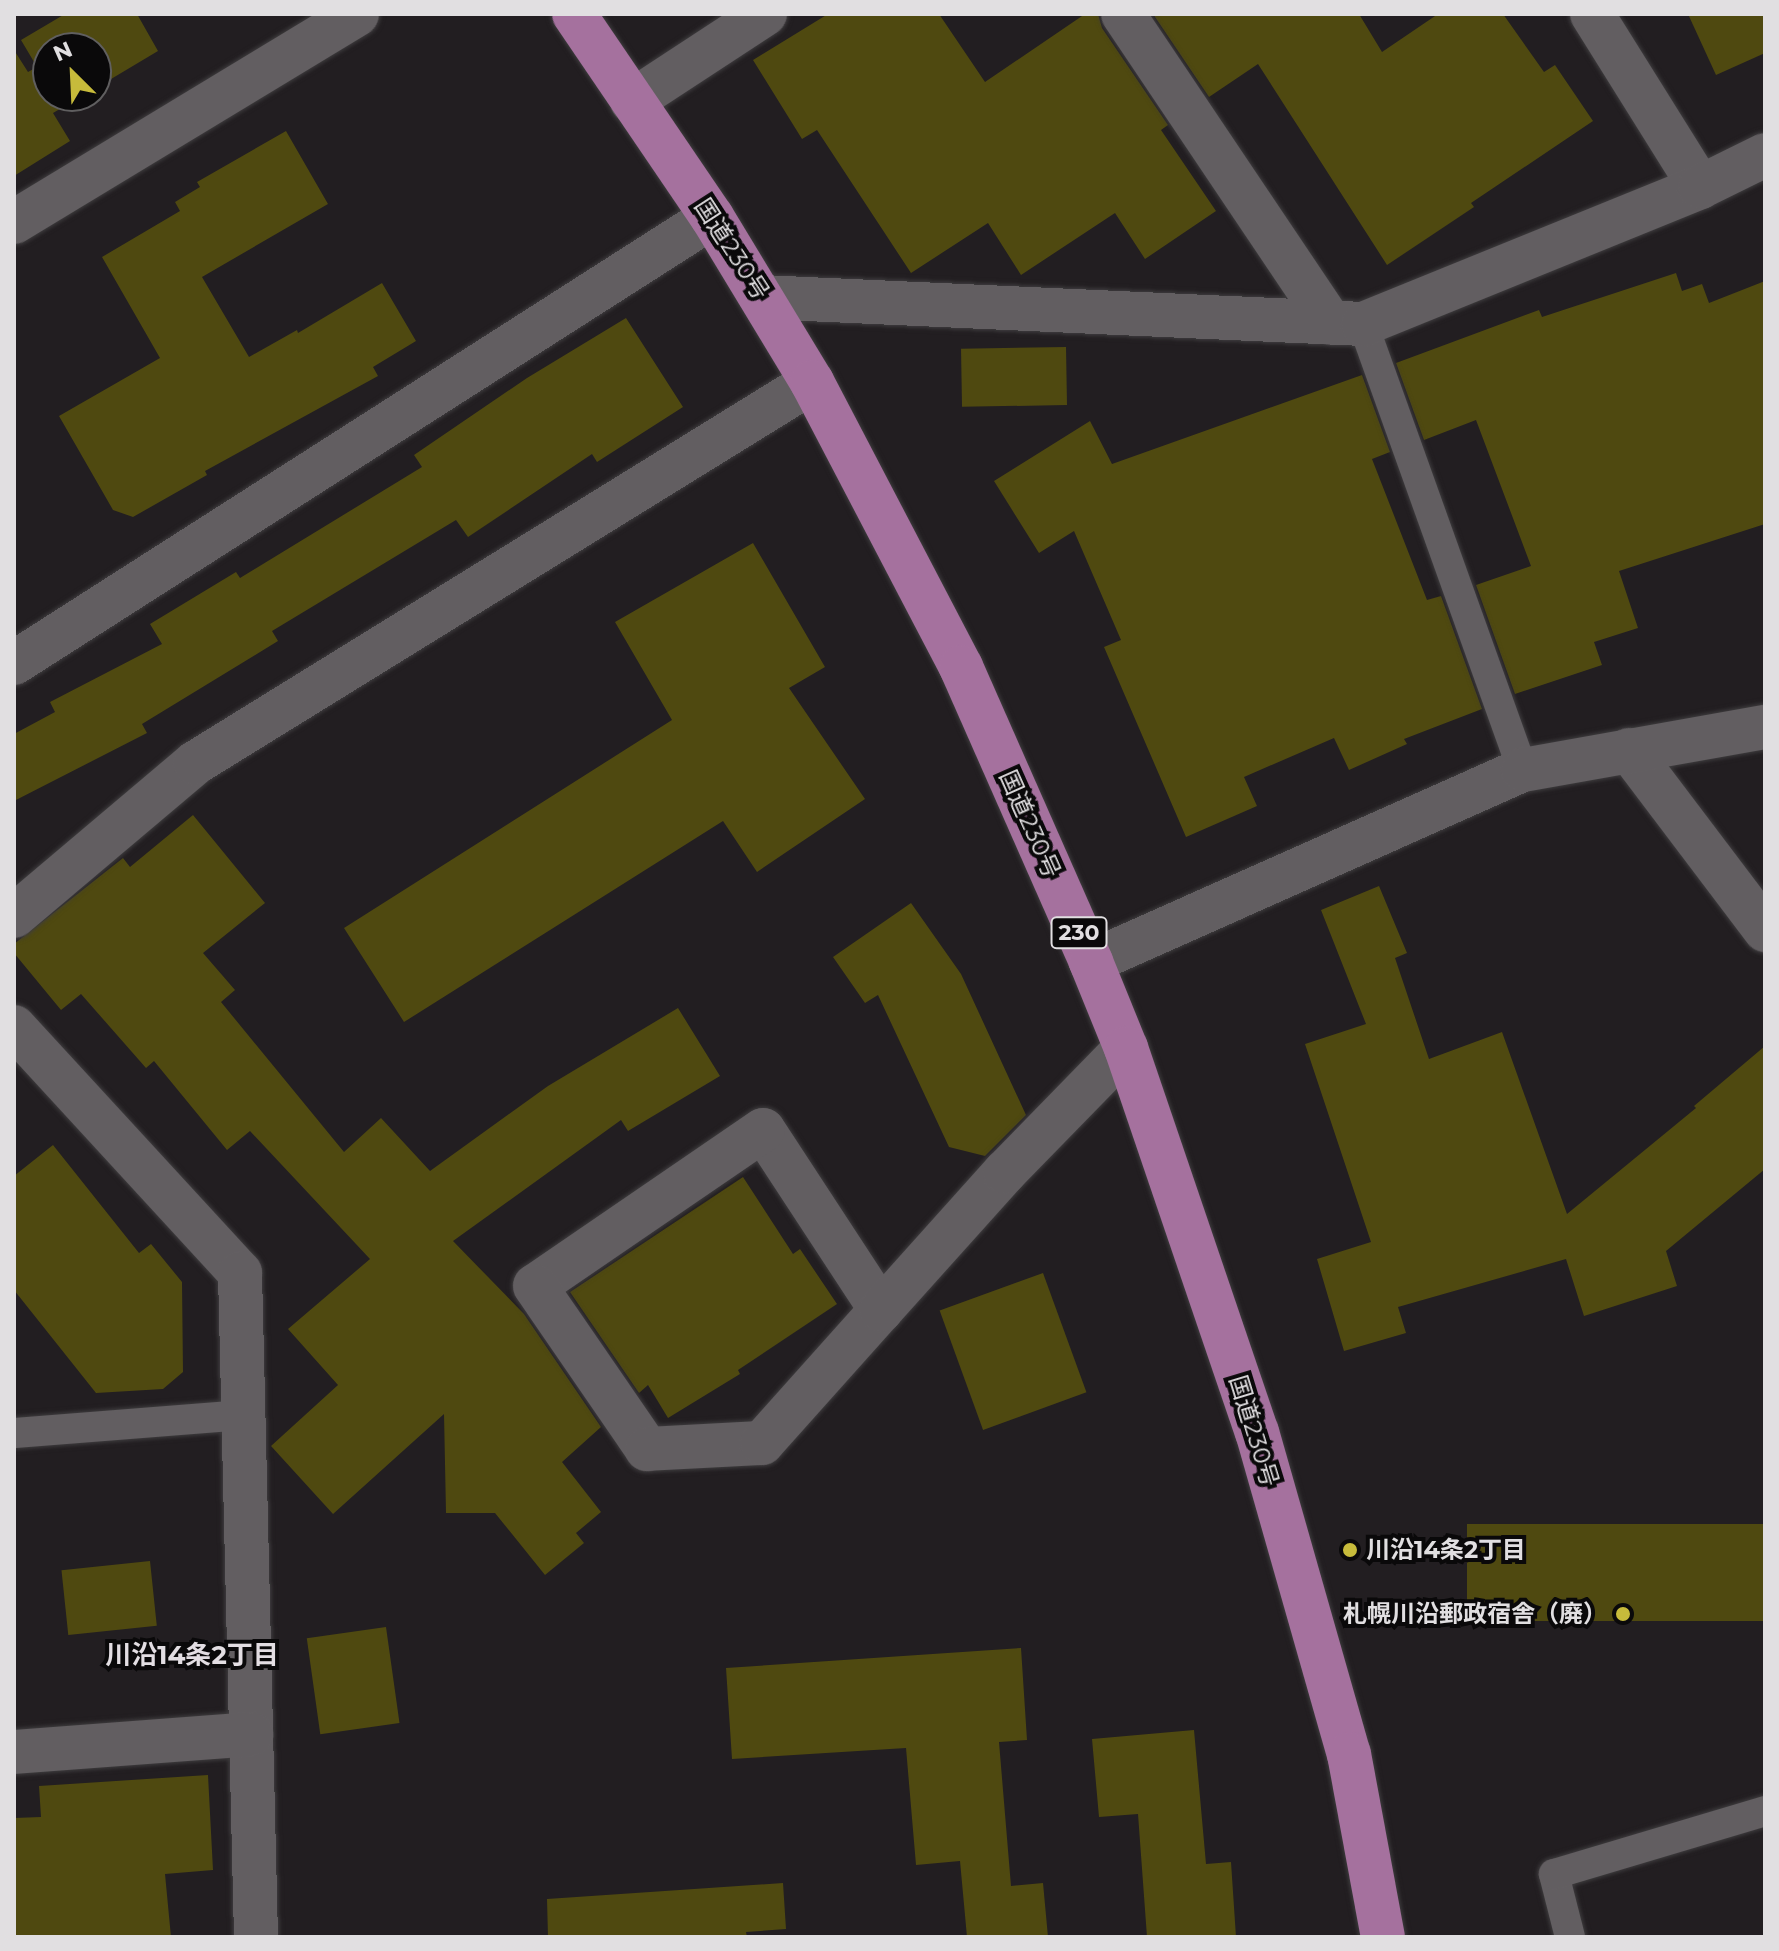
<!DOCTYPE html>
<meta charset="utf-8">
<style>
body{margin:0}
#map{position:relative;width:1779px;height:1951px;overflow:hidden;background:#221e21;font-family:Montserrat,"Noto Sans JP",sans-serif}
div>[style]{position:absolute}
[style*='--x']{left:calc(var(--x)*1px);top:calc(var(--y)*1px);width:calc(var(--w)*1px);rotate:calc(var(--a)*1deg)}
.building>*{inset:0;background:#4f4910;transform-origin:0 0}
.roads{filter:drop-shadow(0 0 2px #3e3c3e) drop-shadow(0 0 2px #3e3c3e)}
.service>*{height:30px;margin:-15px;padding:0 15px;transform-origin:15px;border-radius:15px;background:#625e61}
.minor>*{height:44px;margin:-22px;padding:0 22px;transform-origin:22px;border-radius:22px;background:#625e61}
.trunk>*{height:44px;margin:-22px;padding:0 22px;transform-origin:22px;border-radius:22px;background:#a5719e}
.dots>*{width:22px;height:22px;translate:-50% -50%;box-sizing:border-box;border:4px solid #0a090a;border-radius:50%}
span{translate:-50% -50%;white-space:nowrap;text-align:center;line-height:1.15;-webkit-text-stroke:8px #0a090a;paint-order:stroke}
.shield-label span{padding:2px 6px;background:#0a090a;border:2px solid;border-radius:6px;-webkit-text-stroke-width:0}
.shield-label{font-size:22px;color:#e1dfe1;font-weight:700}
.street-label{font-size:24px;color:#e1dfe1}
.poi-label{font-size:24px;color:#e1dfe1;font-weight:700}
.left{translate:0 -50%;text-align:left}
.right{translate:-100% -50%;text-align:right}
.neighbourhood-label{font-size:26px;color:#e3dee3;font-weight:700}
.frame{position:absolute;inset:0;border:16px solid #e1dfe1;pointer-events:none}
.north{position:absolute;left:32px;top:32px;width:80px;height:80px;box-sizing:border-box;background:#0a090a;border:2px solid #605f60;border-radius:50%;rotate:336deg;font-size:22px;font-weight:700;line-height:32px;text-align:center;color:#e1dfe1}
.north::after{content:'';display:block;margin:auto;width:28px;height:36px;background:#c7bb3b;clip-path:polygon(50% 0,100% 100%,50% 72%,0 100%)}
</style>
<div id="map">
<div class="building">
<i style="clip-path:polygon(65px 14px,137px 14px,158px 51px,96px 88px,96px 48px,48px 48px,48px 96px,82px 96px,53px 113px,70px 141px,14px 176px,14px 50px,28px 72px,37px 67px,21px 40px)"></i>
<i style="clip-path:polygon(828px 14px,939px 14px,985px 82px,1085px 14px,1098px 14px,1102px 28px,1168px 125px,1161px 130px,1216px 211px,1145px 259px,1115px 213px,1021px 275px,988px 223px,911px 273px,817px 130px,802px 139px,753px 60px)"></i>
<i style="clip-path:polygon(1153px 14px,1359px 14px,1382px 52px,1438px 14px,1503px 14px,1544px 72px,1555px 65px,1593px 121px,1471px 203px,1474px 207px,1387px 265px,1258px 64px,1209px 97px)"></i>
<i style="clip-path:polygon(1688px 14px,1765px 14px,1765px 53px,1716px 75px)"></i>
<i style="clip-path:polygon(286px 131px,328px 204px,202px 277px,249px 357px,297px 330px,298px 333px,382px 283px,416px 341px,373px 367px,378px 376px,205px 471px,207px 475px,133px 517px,113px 510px,59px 416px,160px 358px,102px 257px,180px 211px,175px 202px,200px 187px,197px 182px)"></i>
<i style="clip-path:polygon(1676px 273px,1682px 291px,1702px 284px,1709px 303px,1765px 281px,1765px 524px,1619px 571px,1638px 628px,1594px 642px,1602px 665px,1515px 694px,1476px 585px,1531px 566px,1476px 420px,1424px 440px,1396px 363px,1539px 310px,1542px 317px)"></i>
<i style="clip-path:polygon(626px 318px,683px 407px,597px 462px,592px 454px,468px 537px,456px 520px,272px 631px,278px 641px,142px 724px,147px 733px,14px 801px,14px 734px,55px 712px,50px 702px,162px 644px,150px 624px,236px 572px,240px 578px,422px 467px,414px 455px,527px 378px)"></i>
<i style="left:1066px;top:347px;width:58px;height:105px;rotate:89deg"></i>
<i style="clip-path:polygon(1362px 375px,1390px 452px,1372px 459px,1427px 600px,1441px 596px,1482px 709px,1404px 739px,1407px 744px,1349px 770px,1334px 738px,1244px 777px,1257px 806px,1186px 837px,1104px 647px,1121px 640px,1074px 531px,1039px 553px,994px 481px,1090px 421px,1112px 464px)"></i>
<i style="clip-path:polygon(753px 543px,825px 667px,789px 688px,865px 799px,757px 872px,723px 821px,404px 1022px,344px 928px,672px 720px,615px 622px)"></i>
<i style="clip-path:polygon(193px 815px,265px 903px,203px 953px,235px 990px,221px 1002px,344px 1152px,381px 1118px,430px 1171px,548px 1086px,678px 1008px,720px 1076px,628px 1131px,621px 1120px,453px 1241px,524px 1314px,601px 1427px,562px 1462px,601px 1512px,576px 1533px,584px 1543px,545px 1575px,495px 1513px,446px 1513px,444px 1414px,333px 1514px,271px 1446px,338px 1385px,288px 1329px,370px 1259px,250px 1131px,227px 1150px,154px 1061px,146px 1068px,81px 994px,61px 1010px,14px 953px,14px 944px,123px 858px,130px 867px)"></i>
<i style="clip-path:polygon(1379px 886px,1407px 953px,1395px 958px,1429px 1059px,1502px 1032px,1567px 1214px,1696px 1108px,1694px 1106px,1765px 1046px,1765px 1169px,1666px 1251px,1677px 1286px,1584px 1316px,1566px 1259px,1398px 1307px,1406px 1333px,1344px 1351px,1317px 1259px,1371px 1242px,1305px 1044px,1366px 1024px,1321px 910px)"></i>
<i style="clip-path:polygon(911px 903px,961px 974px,1026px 1115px,985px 1156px,949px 1147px,878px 995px,865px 1003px,833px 957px)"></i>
<i style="clip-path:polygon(53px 1145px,139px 1253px,151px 1244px,182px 1282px,183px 1372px,163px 1389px,96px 1393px,14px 1290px,14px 1176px)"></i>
<i style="clip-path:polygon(743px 1177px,793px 1254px,800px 1249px,837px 1304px,738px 1370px,740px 1374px,668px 1418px,648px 1385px,639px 1393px,570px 1292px)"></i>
<i style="left:1043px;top:1273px;width:127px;height:110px;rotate:70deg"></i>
<i style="left:1765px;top:1524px;width:97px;height:298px;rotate:90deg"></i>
<i style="left:150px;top:1561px;width:65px;height:89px;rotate:84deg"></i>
<i style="left:386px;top:1627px;width:97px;height:80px;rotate:82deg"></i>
<i style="clip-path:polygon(1021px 1648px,1027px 1740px,999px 1742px,1011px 1886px,1043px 1883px,1048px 1937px,967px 1937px,960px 1861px,916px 1865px,906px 1748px,732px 1759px,726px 1668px)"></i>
<i style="clip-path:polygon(1194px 1730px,1206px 1864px,1231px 1862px,1236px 1937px,1147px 1937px,1138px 1814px,1099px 1817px,1092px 1739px)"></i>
<i style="clip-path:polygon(208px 1775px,213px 1870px,165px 1874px,171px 1937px,14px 1937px,14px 1818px,41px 1817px,39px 1786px)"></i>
<i style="clip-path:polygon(783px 1883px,786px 1929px,746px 1932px,747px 1937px,548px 1937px,547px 1899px)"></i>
</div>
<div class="roads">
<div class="service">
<i style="--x:1363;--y:324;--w:474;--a:70.3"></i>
<i style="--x:14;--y:1433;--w:231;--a:-4.5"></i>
<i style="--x:1570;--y:1937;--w:65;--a:-104.3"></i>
<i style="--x:1554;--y:1874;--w:220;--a:-16.6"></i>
</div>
<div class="minor">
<i style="--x:1123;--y:14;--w:372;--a:56.1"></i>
<i style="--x:1592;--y:14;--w:204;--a:58"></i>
<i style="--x:632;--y:101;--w:159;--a:-33.2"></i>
<i style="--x:14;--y:222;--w:401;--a:-31.2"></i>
<i style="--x:762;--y:297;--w:602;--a:2.57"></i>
<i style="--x:1363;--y:324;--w:364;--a:-22.1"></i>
<i style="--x:1700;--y:187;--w:72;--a:-26.2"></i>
<i style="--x:14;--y:663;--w:828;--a:-32.58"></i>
<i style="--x:1629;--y:750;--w:226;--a:52.9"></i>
<i style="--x:14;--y:916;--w:237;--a:-40.2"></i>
<i style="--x:195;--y:763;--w:725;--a:-31.7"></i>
<i style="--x:1091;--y:962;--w:473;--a:-24"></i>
<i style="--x:1523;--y:770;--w:246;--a:-10.1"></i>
<i style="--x:14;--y:1027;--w:334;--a:47.4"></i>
<i style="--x:240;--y:1273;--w:664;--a:88.62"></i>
<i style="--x:881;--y:1310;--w:215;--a:-123.2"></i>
<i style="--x:763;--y:1130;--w:276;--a:145.6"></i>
<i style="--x:535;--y:1286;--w:198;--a:55.5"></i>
<i style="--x:647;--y:1449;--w:115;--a:-3"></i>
<i style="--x:762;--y:1443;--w:178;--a:-48.2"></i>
<i style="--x:881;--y:1310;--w:186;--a:-48.1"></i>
<i style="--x:1005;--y:1172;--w:173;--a:-45.7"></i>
<i style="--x:14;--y:1752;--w:238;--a:-4.3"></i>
</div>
<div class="trunk">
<i style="--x:574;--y:14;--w:245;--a:55.8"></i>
<i style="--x:712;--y:217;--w:193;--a:58.8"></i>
<i style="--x:812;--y:382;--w:322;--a:62.4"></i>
<i style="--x:961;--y:667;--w:322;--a:66.2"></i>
<i style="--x:1091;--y:962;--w:93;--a:67.9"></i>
<i style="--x:1126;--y:1048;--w:406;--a:71.2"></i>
<i style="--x:1257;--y:1432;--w:335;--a:74.1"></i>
<i style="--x:1349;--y:1754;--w:186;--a:79.5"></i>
</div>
</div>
<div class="dots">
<i style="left:1350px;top:1550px;background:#c7bb3b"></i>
<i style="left:1623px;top:1614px;background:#c7bb3b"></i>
</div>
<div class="shield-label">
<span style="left:1079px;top:933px">230</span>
</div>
<div class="street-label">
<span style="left:732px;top:249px;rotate:57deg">国道230号</span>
<span style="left:1030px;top:824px;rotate:66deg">国道230号</span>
<span style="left:1254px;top:1431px;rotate:73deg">国道230号</span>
</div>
<div class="poi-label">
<span class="left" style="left:1366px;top:1550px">川沿14条2丁目</span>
<span class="right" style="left:1607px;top:1614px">札幌川沿郵政宿舎（廃）</span>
</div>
<div class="neighbourhood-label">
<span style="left:192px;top:1656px">川沿14条2丁目</span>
</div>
<div class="frame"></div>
<div class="north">N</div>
</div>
